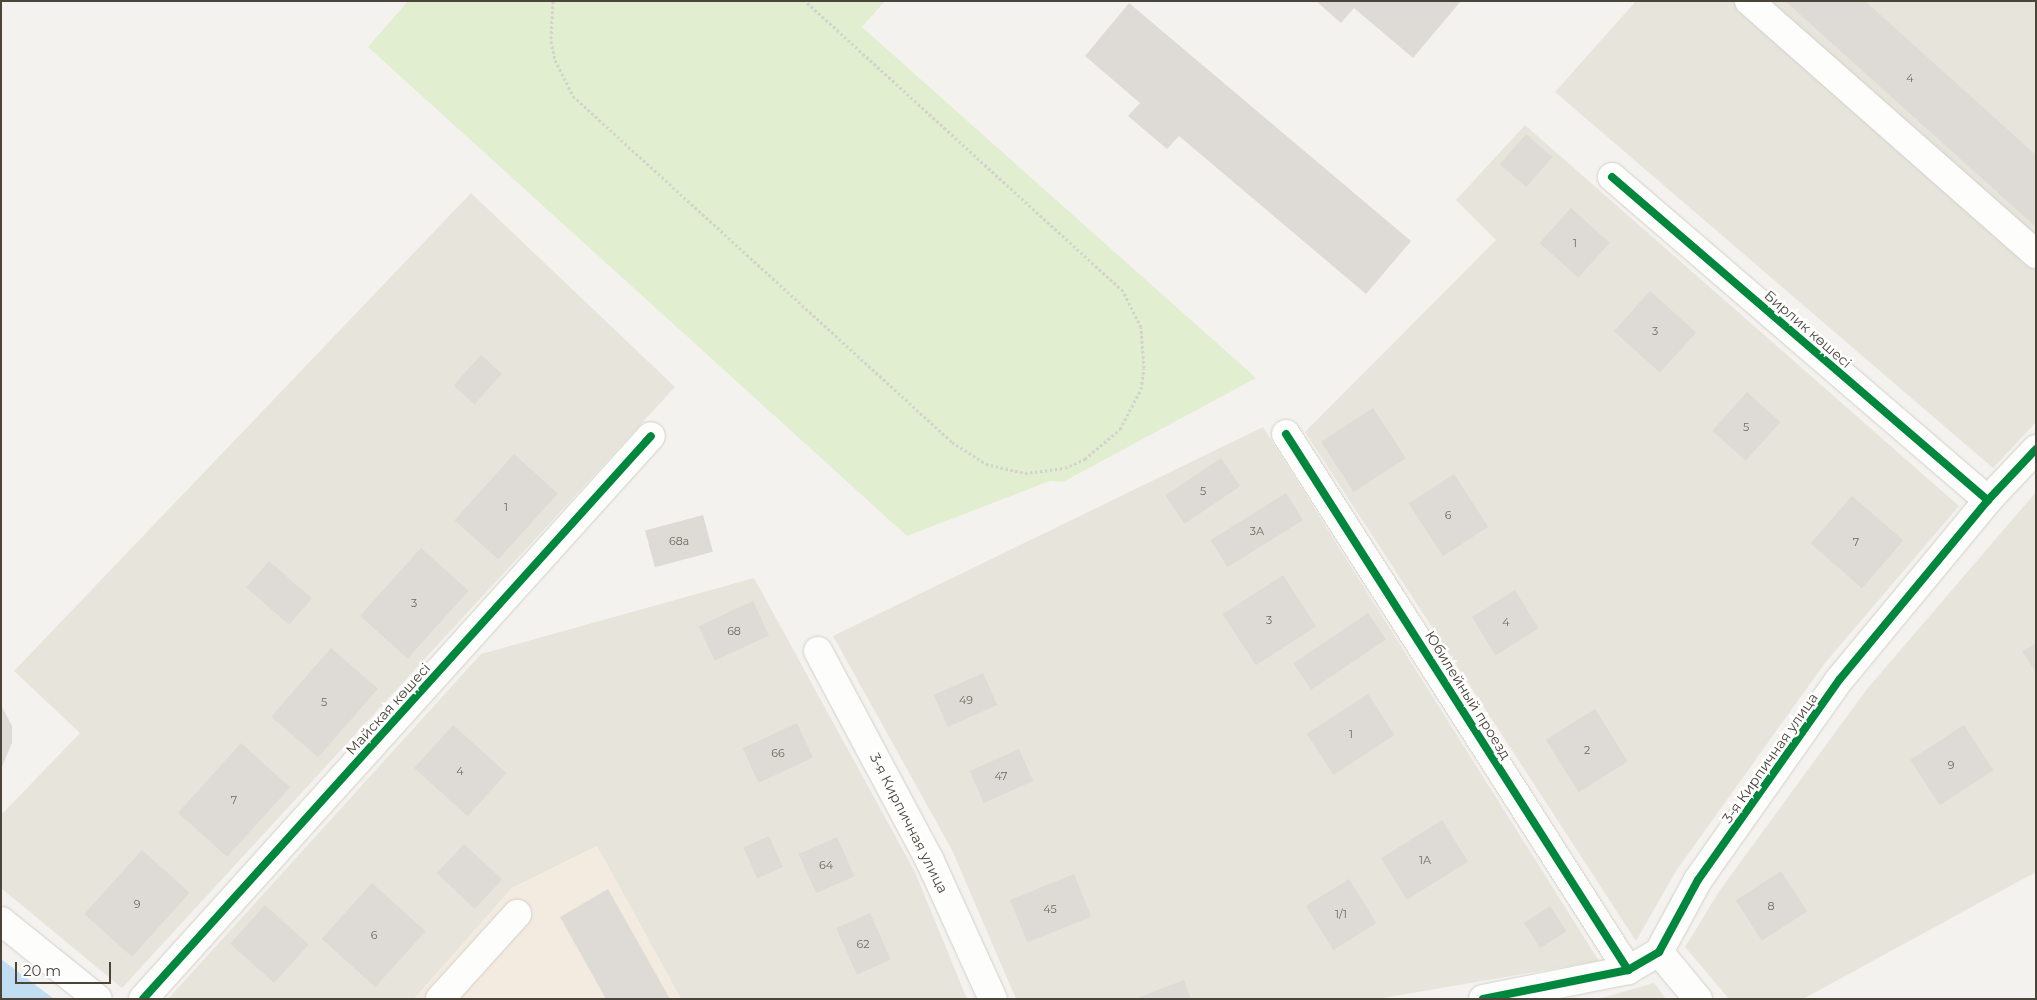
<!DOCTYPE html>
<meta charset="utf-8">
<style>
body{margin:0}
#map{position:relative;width:2037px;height:1000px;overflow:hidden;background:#f4f2ee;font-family:Montserrat,sans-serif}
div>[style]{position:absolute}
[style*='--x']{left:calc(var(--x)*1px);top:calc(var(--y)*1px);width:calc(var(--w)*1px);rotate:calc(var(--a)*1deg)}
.residential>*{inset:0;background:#e7e4dc}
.commercial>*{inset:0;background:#f3ebdf}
.green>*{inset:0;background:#e1eecf}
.water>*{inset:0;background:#c0ddf1}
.building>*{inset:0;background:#dedbd6;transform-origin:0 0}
.path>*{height:3px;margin-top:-1.5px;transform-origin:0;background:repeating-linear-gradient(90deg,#d3d2cc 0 2.5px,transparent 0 5px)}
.roads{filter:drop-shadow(0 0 1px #d2d0cb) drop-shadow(0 0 1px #d2d0cb)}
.minor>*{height:28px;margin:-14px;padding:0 14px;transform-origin:14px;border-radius:14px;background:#fdfdfc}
.cycleway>*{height:8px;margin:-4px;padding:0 4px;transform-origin:4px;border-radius:4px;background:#00873e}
span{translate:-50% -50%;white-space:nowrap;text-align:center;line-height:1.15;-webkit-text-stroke:5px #fff;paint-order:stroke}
.number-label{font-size:11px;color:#706a61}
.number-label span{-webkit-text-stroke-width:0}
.street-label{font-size:14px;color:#4b4439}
.frame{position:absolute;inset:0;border:2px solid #4b4439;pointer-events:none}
.scale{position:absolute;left:15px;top:962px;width:96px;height:22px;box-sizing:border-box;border:2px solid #4b4439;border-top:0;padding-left:6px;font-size:15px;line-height:18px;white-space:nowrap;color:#4b4439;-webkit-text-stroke:4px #fff;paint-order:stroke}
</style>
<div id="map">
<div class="residential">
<i style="clip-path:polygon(1636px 1px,2036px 1px,2036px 422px,1993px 468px,1555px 92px)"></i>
<i style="clip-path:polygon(1525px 125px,1959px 506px,1825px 663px,1676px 871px,1636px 941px,1305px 432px,1496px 240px,1456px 200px)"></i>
<i style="clip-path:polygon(471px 193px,675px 387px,122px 988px,1px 888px,1px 815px,80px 733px,14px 671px)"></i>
<i style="clip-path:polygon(1263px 427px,1599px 961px,1377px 999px,1016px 999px,952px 850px,833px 636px)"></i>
<i style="clip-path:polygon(2036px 492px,2036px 872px,1803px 999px,1729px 999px,1685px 947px,1720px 890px,1867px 689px)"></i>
<i style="clip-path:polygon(754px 578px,915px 872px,967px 999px,681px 999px,597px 846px,512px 888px,414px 999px,168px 999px,481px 654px)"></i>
<i style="clip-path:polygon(1654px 983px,1666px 999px,1598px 999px)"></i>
</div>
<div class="commercial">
<i style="clip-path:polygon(597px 846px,681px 999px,414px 999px,512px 888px)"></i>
</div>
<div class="green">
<i style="clip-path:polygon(408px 1px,885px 1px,862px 27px,1256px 378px,1063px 482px,1050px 481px,907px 536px,368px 47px)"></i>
</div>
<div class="water">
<i style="clip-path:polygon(1px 959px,54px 999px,1px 999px)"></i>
</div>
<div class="building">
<i style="clip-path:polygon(1316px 1px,1461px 1px,1413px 58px,1354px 8px,1341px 23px)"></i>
<i style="clip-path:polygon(1785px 1px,1865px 1px,2036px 155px,2036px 227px)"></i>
<i style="clip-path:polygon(1129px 3px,1411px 241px,1366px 294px,1179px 136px,1167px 149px,1128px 116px,1140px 103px,1085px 56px)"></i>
<i style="left:1526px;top:134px;width:35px;height:40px;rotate:41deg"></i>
<i style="left:1571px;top:208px;width:52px;height:47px;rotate:42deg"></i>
<i style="left:1650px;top:291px;width:62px;height:54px;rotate:42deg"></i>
<i style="left:481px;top:355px;width:28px;height:41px;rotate:42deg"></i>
<i style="left:1747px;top:392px;width:45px;height:52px;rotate:42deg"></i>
<i style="left:1373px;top:408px;width:60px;height:62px;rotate:57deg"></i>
<i style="left:514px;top:454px;width:59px;height:89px;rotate:42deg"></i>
<i style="left:1221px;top:458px;width:34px;height:67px;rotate:56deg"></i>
<i style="left:1454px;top:474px;width:63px;height:54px;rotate:57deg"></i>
<i style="left:1286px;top:493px;width:32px;height:89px;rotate:58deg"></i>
<i style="left:1852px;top:496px;width:68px;height:63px;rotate:41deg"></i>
<i style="left:703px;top:515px;width:38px;height:60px;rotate:75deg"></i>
<i style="left:421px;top:548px;width:64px;height:91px;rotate:42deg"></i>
<i style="left:269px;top:561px;width:57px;height:35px;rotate:41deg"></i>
<i style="left:1283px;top:575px;width:61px;height:72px;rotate:57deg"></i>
<i style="left:1515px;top:590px;width:45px;height:51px;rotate:58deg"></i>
<i style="left:753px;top:601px;width:38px;height:60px;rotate:65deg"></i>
<i style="left:1368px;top:613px;width:32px;height:90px;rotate:56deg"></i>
<i style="clip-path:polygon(2036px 643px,2036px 673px,2022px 651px)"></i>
<i style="left:331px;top:648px;width:62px;height:91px;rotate:41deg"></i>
<i style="left:983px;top:673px;width:35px;height:54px;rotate:66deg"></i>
<i style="left:1368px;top:694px;width:49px;height:73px;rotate:57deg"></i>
<i style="clip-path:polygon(1px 705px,12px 726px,12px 743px,1px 769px)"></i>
<i style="left:1595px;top:709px;width:62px;height:58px;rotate:58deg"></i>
<i style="left:797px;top:723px;width:38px;height:60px;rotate:65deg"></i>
<i style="left:453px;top:725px;width:72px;height:58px;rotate:42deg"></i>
<i style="left:1964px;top:725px;width:54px;height:64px;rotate:57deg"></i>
<i style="left:241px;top:743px;width:66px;height:94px;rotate:42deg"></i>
<i style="left:1019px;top:749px;width:35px;height:54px;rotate:66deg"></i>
<i style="left:1442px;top:820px;width:49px;height:72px;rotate:58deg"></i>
<i style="left:769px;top:836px;width:34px;height:28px;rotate:66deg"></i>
<i style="left:837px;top:837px;width:43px;height:42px;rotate:66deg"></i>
<i style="left:464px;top:844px;width:52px;height:40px;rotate:43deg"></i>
<i style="left:142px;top:850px;width:64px;height:86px;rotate:42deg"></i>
<i style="left:1781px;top:871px;width:48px;height:54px;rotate:57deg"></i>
<i style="left:1074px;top:874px;width:46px;height:69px;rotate:68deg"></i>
<i style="left:1349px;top:879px;width:52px;height:51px;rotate:58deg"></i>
<i style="left:372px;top:883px;width:72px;height:75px;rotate:42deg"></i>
<i style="clip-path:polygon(608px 889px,670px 999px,606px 999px,560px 917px)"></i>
<i style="left:265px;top:905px;width:59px;height:52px;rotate:42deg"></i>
<i style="left:1550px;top:906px;width:30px;height:31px;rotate:57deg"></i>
<i style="left:870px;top:913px;width:51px;height:37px;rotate:66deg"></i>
<i style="clip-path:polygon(1184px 980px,1191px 999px,1134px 999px)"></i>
</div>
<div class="path">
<i style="--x:553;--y:1;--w:40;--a:92.9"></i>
<i style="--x:551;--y:41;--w:19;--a:78"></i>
<i style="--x:555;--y:60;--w:40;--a:63.4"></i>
<i style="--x:573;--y:96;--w:513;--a:42.39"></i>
<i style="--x:952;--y:442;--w:40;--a:32.9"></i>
<i style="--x:986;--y:464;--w:40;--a:13"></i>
<i style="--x:1025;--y:473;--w:40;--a:-7.1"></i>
<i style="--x:1065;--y:468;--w:22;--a:-24"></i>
<i style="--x:1085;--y:459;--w:46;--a:-40.6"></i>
<i style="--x:1120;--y:429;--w:45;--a:-62.3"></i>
<i style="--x:1141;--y:389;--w:21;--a:-82"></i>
<i style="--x:1144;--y:368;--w:41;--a:-94.2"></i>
<i style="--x:1141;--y:327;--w:40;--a:-116.6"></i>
<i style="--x:1123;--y:291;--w:430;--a:-137.6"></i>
</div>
<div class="roads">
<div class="minor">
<i style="--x:1749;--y:1;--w:383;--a:41.4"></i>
<i style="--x:1612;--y:177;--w:496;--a:40.7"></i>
<i style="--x:1286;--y:434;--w:636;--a:57.46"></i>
<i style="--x:818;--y:651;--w:238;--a:61.9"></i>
<i style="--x:930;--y:861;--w:152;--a:65.5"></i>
<i style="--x:1;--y:921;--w:124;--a:38.8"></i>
<i style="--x:1659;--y:952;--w:61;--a:50.3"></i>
<i style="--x:143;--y:999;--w:758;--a:-47.94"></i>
<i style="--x:440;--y:999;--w:115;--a:-47.8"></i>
<i style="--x:1483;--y:999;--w:148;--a:-11.3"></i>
<i style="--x:1628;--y:970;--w:36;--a:-30"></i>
<i style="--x:1659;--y:952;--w:82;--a:-61.6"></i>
<i style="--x:1698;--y:880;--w:246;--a:-54.8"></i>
<i style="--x:1840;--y:679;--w:232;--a:-50.4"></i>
<i style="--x:1988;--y:500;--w:70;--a:-46.7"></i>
</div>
</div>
<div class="cycleway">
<i style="--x:1612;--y:177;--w:496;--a:40.7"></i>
<i style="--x:1286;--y:434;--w:636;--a:57.46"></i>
<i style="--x:143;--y:999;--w:758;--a:-47.94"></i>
<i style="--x:1483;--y:999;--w:148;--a:-11.3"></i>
<i style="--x:1628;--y:970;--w:36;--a:-30"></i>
<i style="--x:1659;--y:952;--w:82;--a:-61.6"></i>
<i style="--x:1698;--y:880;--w:246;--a:-54.8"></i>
<i style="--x:1840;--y:679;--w:232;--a:-50.4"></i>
<i style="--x:1988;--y:500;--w:70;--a:-46.7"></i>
</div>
<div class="number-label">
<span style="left:1910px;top:78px">4</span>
<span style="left:1575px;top:243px">1</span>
<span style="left:1655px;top:331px">3</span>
<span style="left:1746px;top:427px">5</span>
<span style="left:1203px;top:491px">5</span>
<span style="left:506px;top:507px">1</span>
<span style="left:1448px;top:515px">6</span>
<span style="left:1257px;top:531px">3А</span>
<span style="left:679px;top:541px">68а</span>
<span style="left:1856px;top:542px">7</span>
<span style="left:414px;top:603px">3</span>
<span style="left:1269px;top:620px">3</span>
<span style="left:1506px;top:622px">4</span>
<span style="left:734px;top:631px">68</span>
<span style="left:966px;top:700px">49</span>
<span style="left:324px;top:702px">5</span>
<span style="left:1351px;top:734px">1</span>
<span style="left:1587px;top:750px">2</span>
<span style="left:778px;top:753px">66</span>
<span style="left:1951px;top:765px">9</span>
<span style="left:460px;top:771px">4</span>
<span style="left:1001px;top:776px">47</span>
<span style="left:234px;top:800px">7</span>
<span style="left:1425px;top:860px">1А</span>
<span style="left:826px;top:865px">64</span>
<span style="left:137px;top:904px">9</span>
<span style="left:1771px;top:906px">8</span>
<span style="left:1050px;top:909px">45</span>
<span style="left:1341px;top:914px">1/1</span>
<span style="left:374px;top:935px">6</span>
<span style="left:863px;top:944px">62</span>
</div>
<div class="street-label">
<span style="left:1808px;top:329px;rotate:41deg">Бирлик көшесі</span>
<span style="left:1468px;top:695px;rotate:58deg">Юбилейный проезд</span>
<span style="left:388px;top:709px;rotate:-48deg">Майская көшесі</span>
<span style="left:1770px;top:758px;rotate:-55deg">3-я Кирпичная улица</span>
<span style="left:909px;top:823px;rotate:63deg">3-я Кирпичная улица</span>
</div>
<div class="frame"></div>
<div class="scale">20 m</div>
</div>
